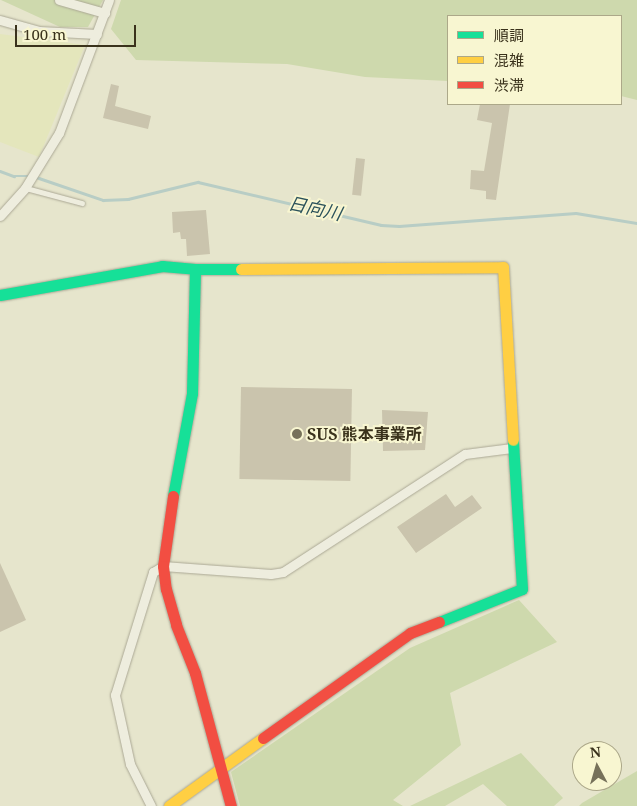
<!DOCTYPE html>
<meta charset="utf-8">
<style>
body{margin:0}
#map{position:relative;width:637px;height:806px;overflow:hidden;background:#e6e5cc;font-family:"Noto Serif","Noto Sans JP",serif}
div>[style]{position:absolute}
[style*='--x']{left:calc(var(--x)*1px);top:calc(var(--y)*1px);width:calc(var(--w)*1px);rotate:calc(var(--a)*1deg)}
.farmland>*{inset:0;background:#e4e6bc}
.green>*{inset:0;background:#ced9ad}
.stream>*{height:2.5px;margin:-1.25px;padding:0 1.25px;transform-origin:1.25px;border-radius:1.25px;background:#b8cdc5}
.building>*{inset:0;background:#cac4ad;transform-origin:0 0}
.roads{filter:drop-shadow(0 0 1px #aba895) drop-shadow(0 0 1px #aba895)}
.lane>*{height:4.5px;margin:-2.25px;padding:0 2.25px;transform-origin:2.25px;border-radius:2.25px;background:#eeedde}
.street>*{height:9px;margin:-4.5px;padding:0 4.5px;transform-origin:4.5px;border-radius:4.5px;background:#eeedde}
.fast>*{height:11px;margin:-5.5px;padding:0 5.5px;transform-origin:5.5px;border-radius:5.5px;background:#16e098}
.slow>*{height:11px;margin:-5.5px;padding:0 5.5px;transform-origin:5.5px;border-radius:5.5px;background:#ffcf43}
.jam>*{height:11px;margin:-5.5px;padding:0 5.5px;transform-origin:5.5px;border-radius:5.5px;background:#f24e42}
.dots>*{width:14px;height:14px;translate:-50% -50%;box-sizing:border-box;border:2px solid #f8f6d1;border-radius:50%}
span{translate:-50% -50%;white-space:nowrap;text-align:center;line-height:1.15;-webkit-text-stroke:4px #f8f6d1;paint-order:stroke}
.poi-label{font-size:16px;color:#3a321c;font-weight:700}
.left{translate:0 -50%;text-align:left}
.water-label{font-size:18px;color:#2b525b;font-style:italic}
.legend{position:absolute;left:447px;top:15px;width:175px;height:90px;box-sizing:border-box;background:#f8f6d1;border:1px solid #aca889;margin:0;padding:6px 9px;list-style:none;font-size:15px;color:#3a321c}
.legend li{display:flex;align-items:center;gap:10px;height:25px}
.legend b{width:25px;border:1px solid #aca889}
.north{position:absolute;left:572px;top:741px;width:50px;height:50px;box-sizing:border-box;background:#f8f6d1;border:1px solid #aca889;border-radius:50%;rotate:354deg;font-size:14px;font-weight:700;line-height:20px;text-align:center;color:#3a321c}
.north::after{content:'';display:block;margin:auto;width:18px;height:22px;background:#76715a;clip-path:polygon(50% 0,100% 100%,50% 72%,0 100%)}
.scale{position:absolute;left:15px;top:25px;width:121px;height:22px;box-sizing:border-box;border:2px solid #3a321c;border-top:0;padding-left:6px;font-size:15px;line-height:18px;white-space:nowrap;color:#3a321c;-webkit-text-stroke:4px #f8f6d1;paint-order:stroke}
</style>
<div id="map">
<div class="farmland">
<i style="clip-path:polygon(0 34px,85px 45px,39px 157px,0 142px)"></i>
</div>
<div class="green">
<i style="clip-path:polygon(1px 0,103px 0,88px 27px,60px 27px)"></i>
<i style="clip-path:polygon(121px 0,637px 0,637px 100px,621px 96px,621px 16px,448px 16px,448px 81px,365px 77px,287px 64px,136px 60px,111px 29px)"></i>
<i style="clip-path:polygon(519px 600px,557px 642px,450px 693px,461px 745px,393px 800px,403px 806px,240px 806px,231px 772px,410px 648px)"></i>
<i style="clip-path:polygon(521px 753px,563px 798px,554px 806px,507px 806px,483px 784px,445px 806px,410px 806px)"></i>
<i style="clip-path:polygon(637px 771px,637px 806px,579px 806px,582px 803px)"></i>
</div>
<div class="stream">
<i style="--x:0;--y:171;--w:15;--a:20"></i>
<i style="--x:14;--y:176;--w:16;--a:0"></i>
<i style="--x:36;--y:177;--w:71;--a:18.9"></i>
<i style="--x:103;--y:200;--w:25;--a:-2"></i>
<i style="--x:128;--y:199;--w:72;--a:-13.7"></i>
<i style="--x:198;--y:182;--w:188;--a:13.2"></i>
<i style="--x:381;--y:225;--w:18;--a:3"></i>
<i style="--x:399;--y:226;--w:177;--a:-4.2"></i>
<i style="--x:576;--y:213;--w:62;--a:9.3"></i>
</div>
<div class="building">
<i style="clip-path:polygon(111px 84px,119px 86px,115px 106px,151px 116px,148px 129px,103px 118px)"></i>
<i style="clip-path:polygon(480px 104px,510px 104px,496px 200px,486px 199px,486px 191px,470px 189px,471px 170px,484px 171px,492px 123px,477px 120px)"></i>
<i style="left:356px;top:158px;width:9px;height:37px;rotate:6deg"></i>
<i style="clip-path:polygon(206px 210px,210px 254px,187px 256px,186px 239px,181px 239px,180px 232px,173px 233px,172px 212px)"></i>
<i style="left:241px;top:387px;width:111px;height:92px;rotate:1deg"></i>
<i style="clip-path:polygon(382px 410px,428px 412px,425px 450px,383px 451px)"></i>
<i style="clip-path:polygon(446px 494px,455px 507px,472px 495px,482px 508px,416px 553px,397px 527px)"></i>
<i style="clip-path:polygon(0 563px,26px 620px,0 632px)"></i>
</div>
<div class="roads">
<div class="lane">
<i style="--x:26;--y:188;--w:58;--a:15"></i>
</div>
<div class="street">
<i style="--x:59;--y:0;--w:48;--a:15.8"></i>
<i style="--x:0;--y:20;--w:41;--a:15.8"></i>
<i style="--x:39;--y:31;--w:58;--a:3"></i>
<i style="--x:0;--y:216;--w:38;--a:-48"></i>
<i style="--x:25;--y:188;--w:65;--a:-58.3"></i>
<i style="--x:59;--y:133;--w:142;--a:-69.4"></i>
<i style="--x:151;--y:806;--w:47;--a:-116.6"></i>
<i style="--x:130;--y:764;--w:71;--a:-102.3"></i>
<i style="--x:115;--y:695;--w:129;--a:-72.8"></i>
<i style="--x:153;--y:572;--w:12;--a:-31"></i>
<i style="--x:163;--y:566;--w:108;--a:4.2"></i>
<i style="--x:271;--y:574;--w:12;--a:-9"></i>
<i style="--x:283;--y:572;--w:217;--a:-33"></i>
<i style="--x:465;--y:454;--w:47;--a:-7.3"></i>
</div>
<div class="fast">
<i style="--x:0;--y:295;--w:165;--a:-10.1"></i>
<i style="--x:162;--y:266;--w:33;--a:5"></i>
<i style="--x:195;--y:269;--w:46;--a:0"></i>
<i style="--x:173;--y:496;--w:105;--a:-79.5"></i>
<i style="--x:192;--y:393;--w:124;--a:-88.6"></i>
<i style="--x:439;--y:622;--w:89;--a:-21.7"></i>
<i style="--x:522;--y:589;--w:149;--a:-93.5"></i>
</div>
<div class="slow">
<i style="--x:241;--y:269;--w:262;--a:-0.4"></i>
<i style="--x:503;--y:267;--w:173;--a:86.7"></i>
<i style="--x:169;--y:806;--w:116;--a:-35.9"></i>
</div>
<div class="jam">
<i style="--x:173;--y:496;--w:71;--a:98.1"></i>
<i style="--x:163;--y:566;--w:23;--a:83"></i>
<i style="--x:166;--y:589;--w:37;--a:74"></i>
<i style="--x:176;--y:625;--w:52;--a:68.4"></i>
<i style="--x:195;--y:673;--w:138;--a:74.9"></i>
<i style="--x:263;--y:738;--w:181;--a:-35.5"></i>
<i style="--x:410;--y:633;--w:31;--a:-21"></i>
</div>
</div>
<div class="dots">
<i style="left:297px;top:434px;background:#76715a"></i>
</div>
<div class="poi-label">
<span class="left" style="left:307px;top:434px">SUS 熊本事業所</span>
</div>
<div class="water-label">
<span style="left:315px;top:208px;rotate:12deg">日向川</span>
</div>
<ul class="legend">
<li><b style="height:6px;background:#16e098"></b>順調</li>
<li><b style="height:6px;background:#ffcf43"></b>混雑</li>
<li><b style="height:6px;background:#f24e42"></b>渋滞</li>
</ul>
<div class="north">N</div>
<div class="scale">100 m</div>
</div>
